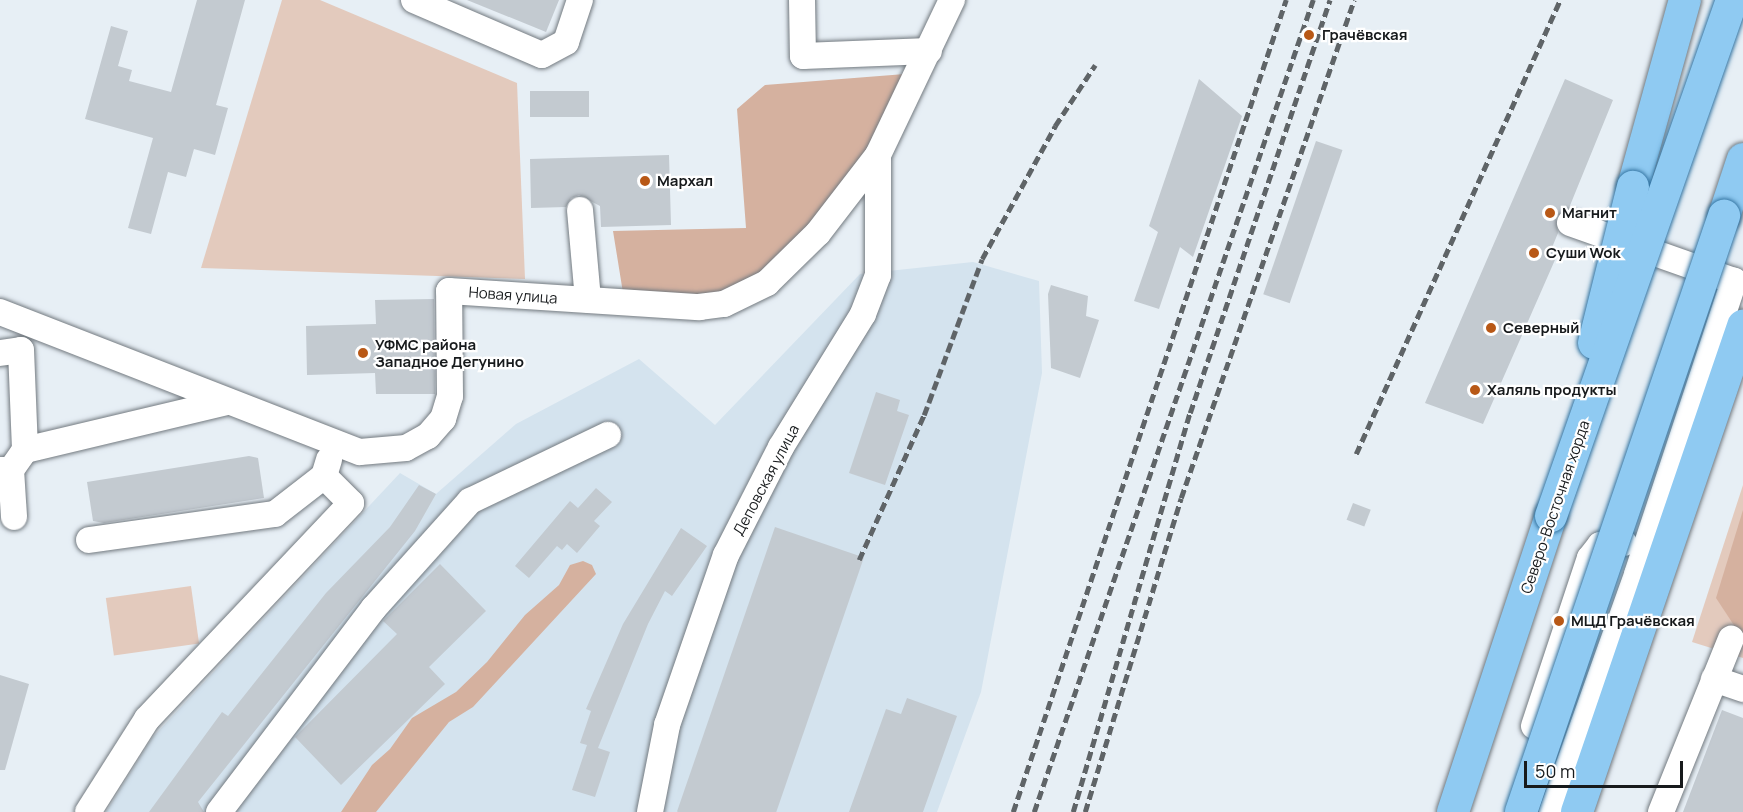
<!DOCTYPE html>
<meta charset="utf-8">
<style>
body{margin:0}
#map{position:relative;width:1743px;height:812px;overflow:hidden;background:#e7eff5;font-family:Manrope,sans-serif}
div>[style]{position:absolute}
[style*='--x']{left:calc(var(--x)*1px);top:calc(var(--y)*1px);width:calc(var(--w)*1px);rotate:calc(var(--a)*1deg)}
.built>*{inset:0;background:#d4e3ee}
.green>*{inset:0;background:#e3cabd;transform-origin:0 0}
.forest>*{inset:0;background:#d5b19f}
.building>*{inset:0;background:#c3cad0;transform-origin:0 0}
.roads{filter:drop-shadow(0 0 2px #737a80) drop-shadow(0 0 2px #737a80)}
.minor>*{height:26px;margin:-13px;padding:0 13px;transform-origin:13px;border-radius:13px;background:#fff}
.major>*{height:32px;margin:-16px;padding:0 16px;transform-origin:16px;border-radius:16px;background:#8fcaf2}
.rail>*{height:4.5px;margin-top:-2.25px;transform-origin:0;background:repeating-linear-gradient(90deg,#5f6467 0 9px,transparent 0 13.5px)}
.bridges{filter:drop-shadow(0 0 2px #3575a2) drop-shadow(0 0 2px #3575a2)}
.major-bridge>*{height:32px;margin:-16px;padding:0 16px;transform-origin:16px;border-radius:16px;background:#8fcaf2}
.dots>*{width:16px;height:16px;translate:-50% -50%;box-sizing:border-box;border:3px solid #fff;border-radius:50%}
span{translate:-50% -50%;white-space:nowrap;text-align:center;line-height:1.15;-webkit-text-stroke:4.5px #fff;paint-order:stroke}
.poi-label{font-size:15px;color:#171a1c;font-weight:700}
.left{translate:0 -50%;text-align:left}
.street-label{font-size:15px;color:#171a1c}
.scale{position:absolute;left:1524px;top:761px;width:159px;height:27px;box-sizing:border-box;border:3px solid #171a1c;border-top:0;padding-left:8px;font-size:18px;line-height:21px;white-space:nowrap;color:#171a1c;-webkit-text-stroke:4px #fff;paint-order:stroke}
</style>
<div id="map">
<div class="built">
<i style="clip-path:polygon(973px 262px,1039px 281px,1042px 373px,981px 692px,937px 812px,106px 812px,152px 738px,400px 473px,436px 494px,516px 424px,639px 359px,715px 425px,860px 274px)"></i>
</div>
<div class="green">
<i style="clip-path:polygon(282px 0,320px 0,517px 83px,525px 279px,201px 268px)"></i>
<i style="clip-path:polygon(1743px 485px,1743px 658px,1692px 642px)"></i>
<i style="left:191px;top:586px;width:58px;height:86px;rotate:82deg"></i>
</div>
<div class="forest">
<i style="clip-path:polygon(905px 74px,858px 166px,805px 239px,761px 278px,722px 298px,624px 299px,613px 231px,746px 228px,737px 109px,765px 85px)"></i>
<i style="clip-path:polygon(1743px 510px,1743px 639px,1716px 598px)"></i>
<i style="clip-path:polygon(583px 561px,592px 565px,596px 574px,473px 707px,449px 722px,376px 812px,341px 812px,372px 765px,390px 749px,412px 718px,456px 692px,487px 662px,525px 615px,559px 585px,570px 565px)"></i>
</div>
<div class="building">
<i style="clip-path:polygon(197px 0,245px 0,216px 105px,228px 108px,215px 155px,194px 149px,186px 177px,168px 172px,151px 234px,128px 228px,153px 138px,85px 119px,111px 26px,128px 31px,118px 66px,132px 70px,129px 81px,171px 92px)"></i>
<i style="clip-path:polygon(467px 0,559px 0,546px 32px)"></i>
<i style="clip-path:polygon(1199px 79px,1242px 116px,1193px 257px,1180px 247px,1159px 309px,1134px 301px,1158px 232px,1149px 226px)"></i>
<i style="clip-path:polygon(1565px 79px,1613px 100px,1569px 208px,1556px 217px,1558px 233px,1551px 250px,1558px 253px,1483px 424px,1425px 403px)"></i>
<i style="left:589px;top:91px;width:26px;height:59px;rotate:90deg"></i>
<i style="left:1316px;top:141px;width:28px;height:162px;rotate:19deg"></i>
<i style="clip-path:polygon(669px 155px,671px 225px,601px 227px,600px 206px,579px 195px,571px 198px,566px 207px,531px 208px,530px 159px)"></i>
<i style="clip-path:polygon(1051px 285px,1088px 296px,1086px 316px,1099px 320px,1080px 378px,1051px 368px,1048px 294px)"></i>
<i style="clip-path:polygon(434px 299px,435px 394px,376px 394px,375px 373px,307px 375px,306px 326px,376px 324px,375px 300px)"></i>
<i style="clip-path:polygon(876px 392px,900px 400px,897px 411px,909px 415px,885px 485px,849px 473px)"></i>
<i style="clip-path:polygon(249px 456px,258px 458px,264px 498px,104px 523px,93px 521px,87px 482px)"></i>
<i style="clip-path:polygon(419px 485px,436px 494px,415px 531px,198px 802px,204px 812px,149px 812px,222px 712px,228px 716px,326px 593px,390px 527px)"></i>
<i style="clip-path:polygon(596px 488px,612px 502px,594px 521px,600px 526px,577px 553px,567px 544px,562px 550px,557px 546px,529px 578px,515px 566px,570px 501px,578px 508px)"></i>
<i style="left:1353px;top:503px;width:19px;height:18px;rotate:21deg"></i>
<i style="left:775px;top:527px;width:94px;height:301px;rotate:19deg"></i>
<i style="clip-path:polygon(681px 528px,707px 546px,672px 596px,665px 591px,648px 624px,598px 748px,610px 752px,595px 797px,572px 790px,587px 745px,580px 743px,591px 711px,586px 709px,623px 624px)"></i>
<i style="clip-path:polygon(440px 564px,486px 611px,429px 667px,445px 684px,341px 785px,295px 737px,397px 634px,383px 621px)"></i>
<i style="clip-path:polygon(0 675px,29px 684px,5px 770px,0 770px)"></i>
<i style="clip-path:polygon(907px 698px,957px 716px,923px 812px,849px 812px,886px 709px,901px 714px)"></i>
<i style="clip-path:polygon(1722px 710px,1743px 718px,1743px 812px,1683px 812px)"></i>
</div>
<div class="roads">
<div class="minor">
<i style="--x:414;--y:0;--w:139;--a:23.3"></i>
<i style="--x:542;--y:55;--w:27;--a:-28"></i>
<i style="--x:566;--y:42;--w:44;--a:-71.6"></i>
<i style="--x:802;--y:0;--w:56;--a:89"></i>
<i style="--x:803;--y:56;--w:126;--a:-2.3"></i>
<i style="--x:580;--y:210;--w:90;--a:84.9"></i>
<i style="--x:0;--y:312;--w:386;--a:21.3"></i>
<i style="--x:360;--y:452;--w:46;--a:-5"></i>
<i style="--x:406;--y:448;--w:25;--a:-29"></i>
<i style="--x:428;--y:436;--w:23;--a:-49"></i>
<i style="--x:443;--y:419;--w:24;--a:-73"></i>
<i style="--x:450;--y:396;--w:105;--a:-90.5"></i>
<i style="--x:449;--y:291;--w:251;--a:3.7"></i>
<i style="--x:699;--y:307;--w:25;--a:-7"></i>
<i style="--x:724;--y:304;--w:48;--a:-26"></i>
<i style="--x:767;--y:283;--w:71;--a:-44.4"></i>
<i style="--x:818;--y:233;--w:98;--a:-52.4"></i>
<i style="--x:878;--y:155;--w:172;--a:-64.5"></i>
<i style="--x:0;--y:353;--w:21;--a:-8"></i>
<i style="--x:21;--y:350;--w:100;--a:87.7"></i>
<i style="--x:25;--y:450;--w:24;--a:125"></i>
<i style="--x:11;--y:470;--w:11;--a:180"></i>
<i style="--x:25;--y:450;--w:207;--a:-13.4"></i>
<i style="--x:11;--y:470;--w:47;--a:86.3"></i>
<i style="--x:89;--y:540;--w:188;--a:-8"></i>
<i style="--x:275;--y:514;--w:62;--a:-37.8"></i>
<i style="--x:324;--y:476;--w:17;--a:-73"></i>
<i style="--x:1714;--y:679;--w:31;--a:19"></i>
<i style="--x:1534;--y:726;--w:177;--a:-71.6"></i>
<i style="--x:1590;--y:558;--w:16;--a:-52"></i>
<i style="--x:1600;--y:545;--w:24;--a:-5"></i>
<i style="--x:88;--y:812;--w:110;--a:-57.6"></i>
<i style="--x:147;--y:719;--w:297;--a:-46.6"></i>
<i style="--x:351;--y:503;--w:38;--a:-135"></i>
<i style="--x:219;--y:812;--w:256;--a:-52.8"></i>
<i style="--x:374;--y:608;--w:144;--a:-48.1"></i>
<i style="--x:470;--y:501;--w:153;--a:-25.6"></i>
<i style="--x:650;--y:812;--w:89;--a:-78.9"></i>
<i style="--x:667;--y:725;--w:180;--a:-70.9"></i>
<i style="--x:726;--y:555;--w:121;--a:-63"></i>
<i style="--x:781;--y:447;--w:156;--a:-58.3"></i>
<i style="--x:863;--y:314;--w:42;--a:-69"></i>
<i style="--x:878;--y:275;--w:120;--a:-90"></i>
<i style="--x:1552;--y:812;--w:253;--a:-70.3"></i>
<i style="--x:1637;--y:574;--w:309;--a:-71.7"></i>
<i style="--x:1734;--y:281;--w:174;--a:-160.5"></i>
<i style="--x:1661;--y:812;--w:187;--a:-68"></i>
</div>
<div class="major">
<i style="--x:1633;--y:187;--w:194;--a:-74.5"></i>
<i style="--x:1724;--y:216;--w:60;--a:-71.6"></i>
<i style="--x:1453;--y:812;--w:312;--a:-71.7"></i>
<i style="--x:1577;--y:812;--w:514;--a:-71.14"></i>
</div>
</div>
<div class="rail">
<i style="--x:1356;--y:454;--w:498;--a:-65.8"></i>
<i style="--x:859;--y:560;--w:159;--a:-65.9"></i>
<i style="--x:924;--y:415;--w:166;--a:-69.6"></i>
<i style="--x:982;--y:259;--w:152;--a:-61.2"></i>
<i style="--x:1055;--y:126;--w:73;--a:-56.7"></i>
<i style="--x:1013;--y:812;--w:857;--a:-71.42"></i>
<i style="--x:1034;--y:812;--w:859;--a:-71.04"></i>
<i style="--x:1073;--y:812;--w:416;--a:-73.7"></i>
<i style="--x:1190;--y:413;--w:436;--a:-71.3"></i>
<i style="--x:1085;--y:812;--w:328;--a:-73"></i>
<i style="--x:1181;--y:498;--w:527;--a:-70.84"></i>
</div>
<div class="bridges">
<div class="major-bridge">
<i style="--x:1594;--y:343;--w:161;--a:-76"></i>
<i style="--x:1551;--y:516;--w:547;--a:-70.67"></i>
<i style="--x:1521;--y:812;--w:630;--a:-71.19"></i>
</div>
</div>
<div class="dots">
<i style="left:1309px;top:35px;background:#b85816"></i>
<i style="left:645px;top:181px;background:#b85816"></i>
<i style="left:1550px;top:213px;background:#b85816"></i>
<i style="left:1534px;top:253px;background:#b85816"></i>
<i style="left:1491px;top:328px;background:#b85816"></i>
<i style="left:363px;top:353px;background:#b85816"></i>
<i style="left:1475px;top:390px;background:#b85816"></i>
<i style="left:1559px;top:621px;background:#b85816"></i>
</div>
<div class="poi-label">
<span class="left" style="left:1322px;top:35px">Грачёвская</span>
<span class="left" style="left:657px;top:181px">Мархал</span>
<span class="left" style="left:1562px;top:213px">Магнит</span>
<span class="left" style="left:1546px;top:253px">Суши Wok</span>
<span class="left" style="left:1503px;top:328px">Северный</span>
<span class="left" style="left:375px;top:353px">УФМС района<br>Западное Дегунино</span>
<span class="left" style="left:1487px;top:390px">Халяль продукты</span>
<span class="left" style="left:1571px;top:621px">МЦД Грачёвская</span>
</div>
<div class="street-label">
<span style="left:513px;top:295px;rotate:4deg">Новая улица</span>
<span style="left:766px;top:480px;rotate:-62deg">Деповская улица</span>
<span style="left:1555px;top:507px;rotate:-71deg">Северо-Восточная хорда</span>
</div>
<div class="scale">50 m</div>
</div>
